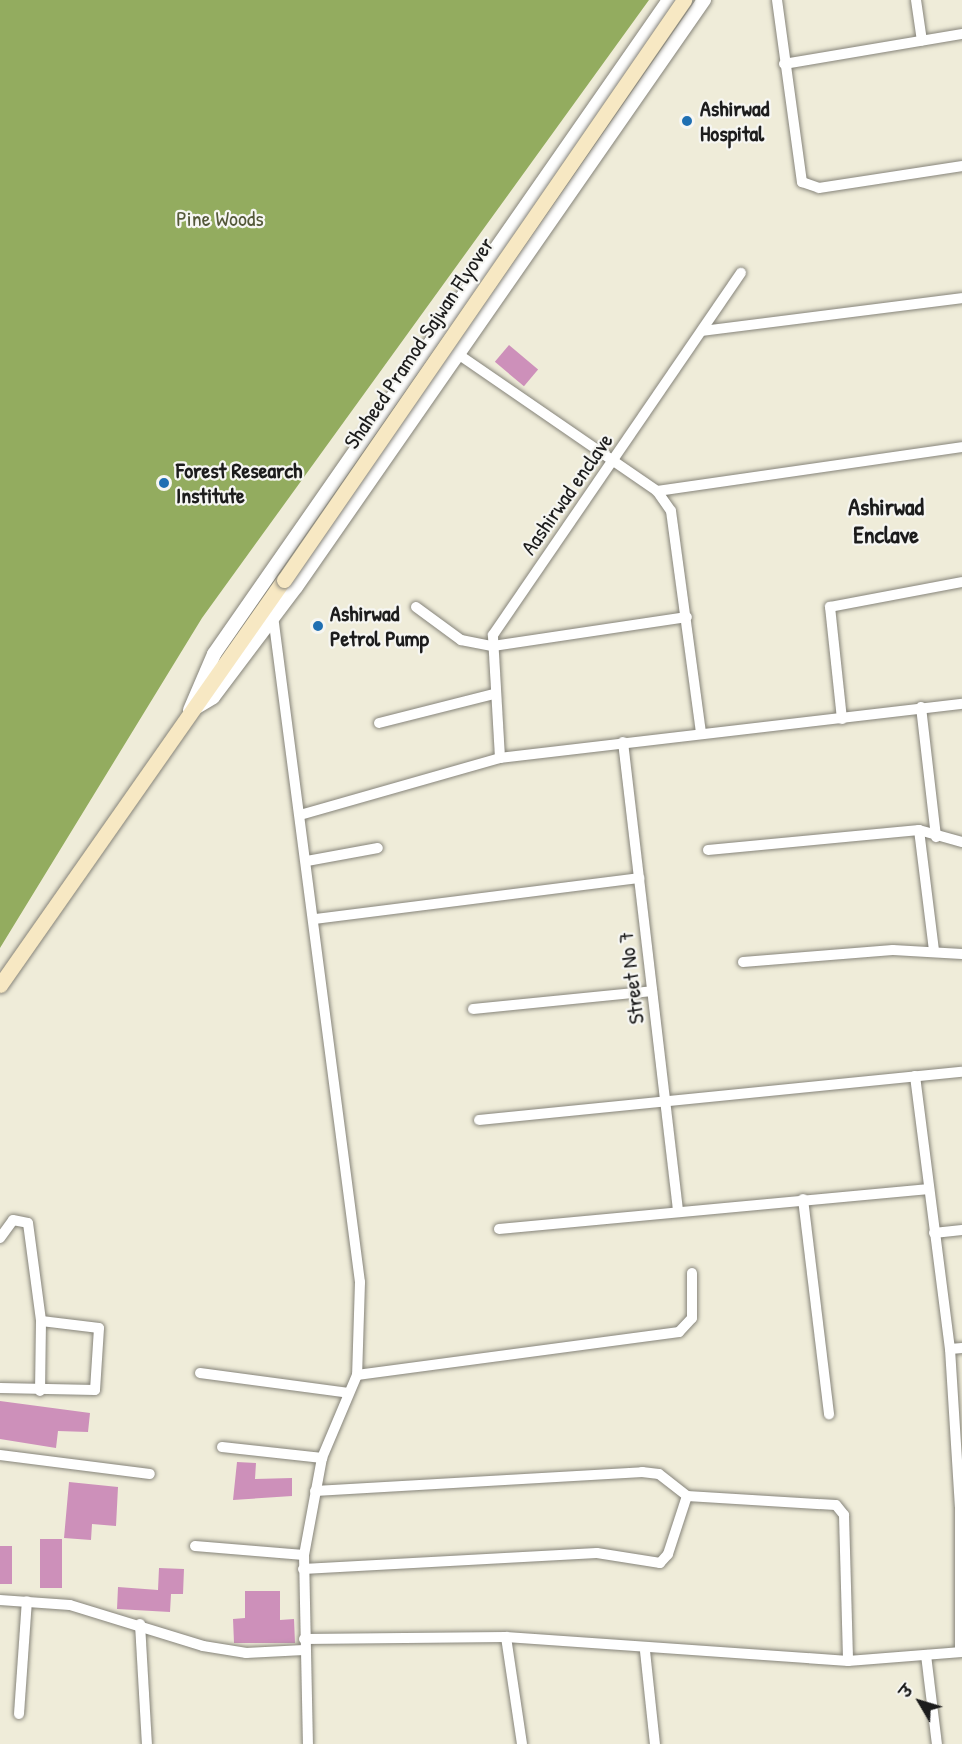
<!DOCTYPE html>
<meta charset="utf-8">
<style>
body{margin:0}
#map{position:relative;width:962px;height:1744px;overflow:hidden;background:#efecd9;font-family:"Patrick Hand","Playpen Sans Deva",sans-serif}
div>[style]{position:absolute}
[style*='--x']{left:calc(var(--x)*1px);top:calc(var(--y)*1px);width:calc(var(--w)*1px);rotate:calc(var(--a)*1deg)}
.forest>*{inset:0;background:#93ac5f}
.building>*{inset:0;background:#cd90ba;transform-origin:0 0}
.roads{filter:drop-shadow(0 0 2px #86847a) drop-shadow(0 0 2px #86847a)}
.minor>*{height:10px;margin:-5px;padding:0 5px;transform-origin:5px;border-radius:5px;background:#fff}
.tertiary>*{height:14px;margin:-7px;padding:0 7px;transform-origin:7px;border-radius:7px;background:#fff}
.secondary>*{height:15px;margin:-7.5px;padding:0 7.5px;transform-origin:7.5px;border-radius:7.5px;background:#f7e8c3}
.bridges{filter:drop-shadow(0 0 2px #86847a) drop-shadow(0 0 2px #86847a)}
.secondary-bridge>*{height:15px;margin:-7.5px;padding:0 7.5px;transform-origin:7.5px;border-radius:7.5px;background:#f7e8c3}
.dots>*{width:16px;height:16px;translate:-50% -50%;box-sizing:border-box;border:3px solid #f6f6f2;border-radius:50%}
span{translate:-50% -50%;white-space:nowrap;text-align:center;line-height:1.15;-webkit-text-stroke:4.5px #f6f6f2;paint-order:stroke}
.poi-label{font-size:22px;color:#1c1c1c;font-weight:700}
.left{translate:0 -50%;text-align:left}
.park-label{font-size:22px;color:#535838}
.street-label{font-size:22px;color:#1c1c1c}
.neighbourhood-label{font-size:24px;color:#1c1c1c;font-weight:700}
.north{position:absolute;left:890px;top:1672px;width:60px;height:60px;-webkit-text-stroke:4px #f6f6f2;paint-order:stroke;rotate:308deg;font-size:16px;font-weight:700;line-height:24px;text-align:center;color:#1c1c1c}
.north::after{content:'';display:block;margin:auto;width:21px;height:27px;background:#1c1c1c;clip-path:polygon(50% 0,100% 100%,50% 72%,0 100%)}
</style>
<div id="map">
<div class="forest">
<i style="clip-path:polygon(0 0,649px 0,202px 618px,0 948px)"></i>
</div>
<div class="building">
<i style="left:509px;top:345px;width:38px;height:22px;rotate:40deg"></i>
<i style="clip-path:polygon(0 1401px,90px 1413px,88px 1432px,58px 1431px,56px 1448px,0 1439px)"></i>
<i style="clip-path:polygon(237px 1462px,256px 1463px,255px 1479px,292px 1478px,292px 1496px,233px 1500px)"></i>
<i style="clip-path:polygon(69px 1482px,118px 1487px,116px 1526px,92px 1524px,91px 1540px,64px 1538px)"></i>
<i style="left:40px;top:1539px;width:22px;height:49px"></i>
<i style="left:0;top:1546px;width:12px;height:38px"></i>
<i style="clip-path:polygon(159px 1568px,184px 1569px,183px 1594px,171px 1594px,170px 1612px,117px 1609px,118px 1587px,158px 1590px)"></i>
<i style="clip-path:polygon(245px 1591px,280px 1591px,280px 1620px,294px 1619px,295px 1643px,234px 1643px,233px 1619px,245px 1618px)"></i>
</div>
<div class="roads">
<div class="minor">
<i style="--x:777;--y:0;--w:184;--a:82.2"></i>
<i style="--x:802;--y:182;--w:18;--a:19"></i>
<i style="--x:819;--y:188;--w:145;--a:-8.7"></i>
<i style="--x:916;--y:0;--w:41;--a:81.7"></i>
<i style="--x:784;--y:64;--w:181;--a:-9.6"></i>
<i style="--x:702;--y:331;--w:262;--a:-7.2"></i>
<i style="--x:455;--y:352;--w:245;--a:34.5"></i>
<i style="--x:657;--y:491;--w:24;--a:55"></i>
<i style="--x:671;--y:511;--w:223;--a:82.3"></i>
<i style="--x:657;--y:491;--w:308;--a:-8.2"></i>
<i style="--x:416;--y:607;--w:56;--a:36.3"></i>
<i style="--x:461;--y:640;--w:33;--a:11"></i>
<i style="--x:493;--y:646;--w:196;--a:-8.5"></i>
<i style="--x:273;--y:616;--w:672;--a:82.56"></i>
<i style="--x:360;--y:1282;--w:93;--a:91.8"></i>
<i style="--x:357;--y:1375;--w:90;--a:112.9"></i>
<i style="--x:322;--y:1458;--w:99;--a:100.5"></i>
<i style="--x:304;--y:1555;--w:189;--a:88.8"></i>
<i style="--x:921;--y:707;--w:131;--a:83.4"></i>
<i style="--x:842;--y:719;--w:113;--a:-96.1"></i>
<i style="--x:830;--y:607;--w:134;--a:-10.7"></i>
<i style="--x:379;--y:723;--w:119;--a:-14.2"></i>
<i style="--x:623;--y:742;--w:471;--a:83.3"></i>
<i style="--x:500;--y:758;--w:123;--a:-93.3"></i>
<i style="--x:493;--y:635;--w:439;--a:-55.6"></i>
<i style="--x:300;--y:815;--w:208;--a:-15.9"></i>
<i style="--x:500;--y:758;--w:465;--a:-6.7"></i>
<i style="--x:919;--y:830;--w:122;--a:82.9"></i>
<i style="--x:708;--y:850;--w:212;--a:-5.4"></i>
<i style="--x:919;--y:830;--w:45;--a:15.6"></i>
<i style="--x:307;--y:861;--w:72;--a:-10.4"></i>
<i style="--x:315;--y:919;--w:327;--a:-7.2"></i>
<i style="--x:743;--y:962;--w:150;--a:-4.6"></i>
<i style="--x:893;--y:950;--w:69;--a:3.3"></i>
<i style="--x:473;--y:1009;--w:180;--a:-5.7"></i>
<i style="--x:915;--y:1076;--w:275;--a:82.7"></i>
<i style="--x:950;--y:1349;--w:158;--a:86.4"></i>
<i style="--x:960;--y:1507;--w:145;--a:90"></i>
<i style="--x:479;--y:1120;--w:485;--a:-5.7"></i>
<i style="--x:803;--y:1199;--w:217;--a:83.1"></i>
<i style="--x:499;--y:1229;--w:432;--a:-5.3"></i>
<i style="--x:934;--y:1233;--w:28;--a:-6"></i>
<i style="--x:0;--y:1238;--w:22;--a:-54"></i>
<i style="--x:13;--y:1220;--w:15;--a:11"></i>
<i style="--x:28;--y:1223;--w:99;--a:82.4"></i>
<i style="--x:41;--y:1321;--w:70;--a:90.8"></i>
<i style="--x:950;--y:1349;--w:12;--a:-5"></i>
<i style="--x:200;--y:1373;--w:150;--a:7.6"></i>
<i style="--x:357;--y:1375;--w:325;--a:-7.6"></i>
<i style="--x:679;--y:1332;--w:19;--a:-47"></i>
<i style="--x:692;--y:1318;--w:45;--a:-90"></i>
<i style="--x:0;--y:1388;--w:95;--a:1.2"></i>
<i style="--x:95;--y:1390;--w:62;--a:-86.3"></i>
<i style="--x:99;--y:1328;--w:58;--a:-173.1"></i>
<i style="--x:222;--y:1447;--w:101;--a:6.3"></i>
<i style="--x:0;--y:1455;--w:151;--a:7.2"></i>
<i style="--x:315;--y:1491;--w:328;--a:-3.3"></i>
<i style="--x:642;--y:1472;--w:17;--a:7"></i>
<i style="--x:659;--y:1474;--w:36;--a:38"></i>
<i style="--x:687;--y:1496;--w:149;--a:3.5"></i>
<i style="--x:836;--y:1505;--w:13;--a:51"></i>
<i style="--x:844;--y:1515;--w:146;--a:88.4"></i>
<i style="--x:195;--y:1546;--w:109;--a:4.7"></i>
<i style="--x:303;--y:1569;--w:294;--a:-3.1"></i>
<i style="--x:597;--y:1553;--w:64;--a:9"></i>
<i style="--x:660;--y:1563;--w:12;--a:-48"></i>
<i style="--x:668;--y:1554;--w:61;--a:-71.9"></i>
<i style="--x:0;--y:1600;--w:70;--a:4.1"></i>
<i style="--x:70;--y:1605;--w:139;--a:17.1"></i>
<i style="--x:203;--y:1646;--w:44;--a:9.2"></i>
<i style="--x:246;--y:1653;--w:58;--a:-3"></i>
<i style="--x:140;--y:1624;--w:120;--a:86.7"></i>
<i style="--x:506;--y:1637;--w:108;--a:81.5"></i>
<i style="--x:304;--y:1639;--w:202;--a:-0.6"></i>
<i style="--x:506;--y:1637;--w:343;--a:4"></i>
<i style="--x:848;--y:1661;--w:114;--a:-4.5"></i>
<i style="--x:645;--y:1651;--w:94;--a:83.9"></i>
<i style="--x:926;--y:1655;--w:90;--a:83"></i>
<i style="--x:19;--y:1714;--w:113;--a:-86"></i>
</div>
<div class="tertiary">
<i style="--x:195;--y:708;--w:21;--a:-31"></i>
<i style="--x:213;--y:697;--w:138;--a:-53"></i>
<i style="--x:296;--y:587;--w:715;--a:-55.2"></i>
<i style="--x:190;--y:710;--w:61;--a:-66.8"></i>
<i style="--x:214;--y:654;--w:797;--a:-55.17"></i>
</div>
<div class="secondary">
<i style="--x:0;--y:985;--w:495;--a:-55"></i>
</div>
</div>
<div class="bridges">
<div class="secondary-bridge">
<i style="--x:284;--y:580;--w:705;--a:-55.41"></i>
</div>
</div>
<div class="dots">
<i style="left:687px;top:121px;background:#1f6fb2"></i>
<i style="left:164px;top:483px;background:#1f6fb2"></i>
<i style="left:318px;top:626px;background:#1f6fb2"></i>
</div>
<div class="poi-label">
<span class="left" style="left:700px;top:121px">Ashirwad<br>Hospital</span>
<span class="left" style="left:176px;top:483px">Forest Research<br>Institute</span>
<span class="left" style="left:330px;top:626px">Ashirwad<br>Petrol Pump</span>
</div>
<div class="park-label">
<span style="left:220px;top:219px">Pine Woods</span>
</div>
<div class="street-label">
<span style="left:419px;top:343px;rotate:-56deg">Shaheed Pramod Sajwan Flyover</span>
<span style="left:567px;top:494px;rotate:-55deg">Aashirwad enclave</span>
<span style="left:631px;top:978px;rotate:-97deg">Street No 7</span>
</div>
<div class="neighbourhood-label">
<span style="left:886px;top:521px">Ashirwad<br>Enclave</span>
</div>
<div class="north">उ</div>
</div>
